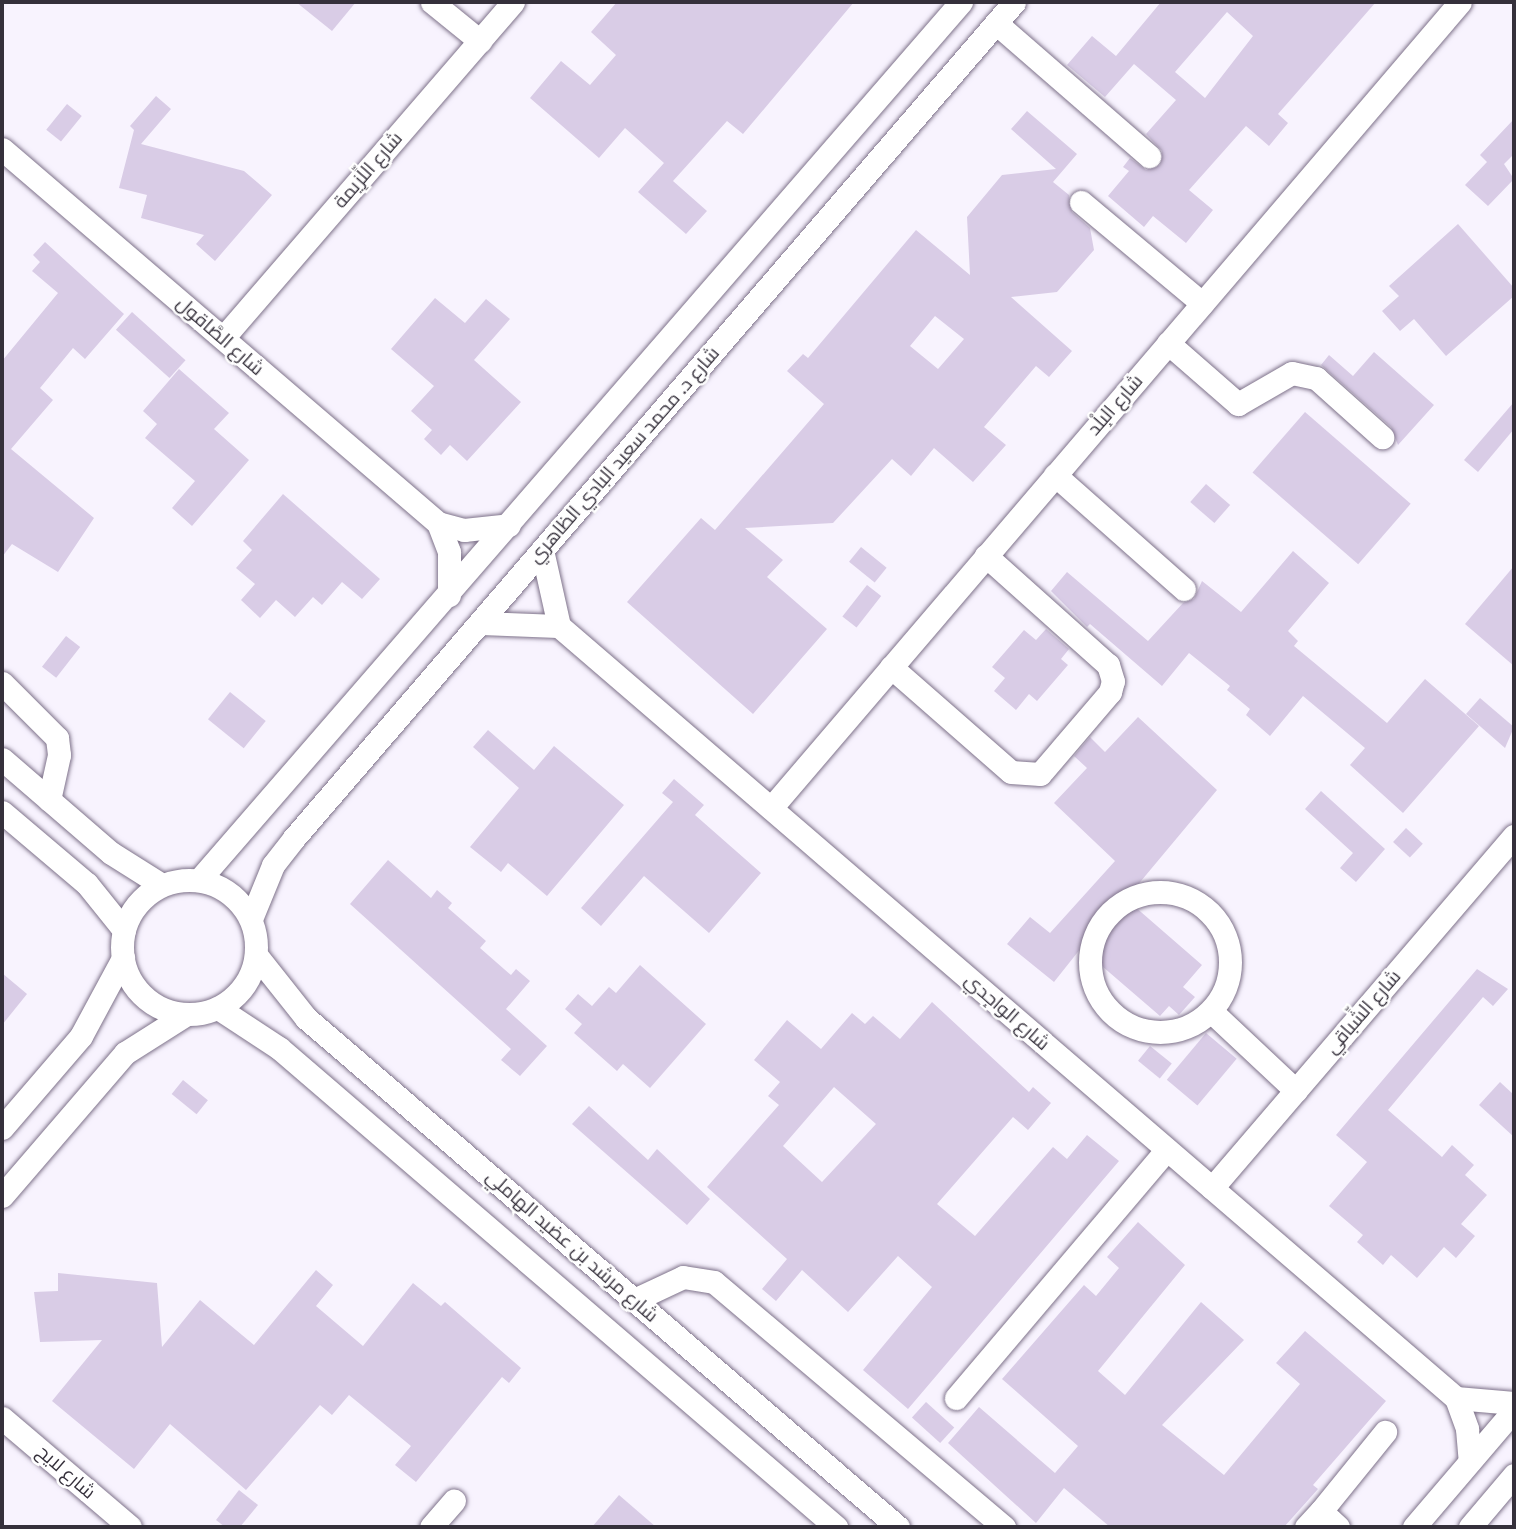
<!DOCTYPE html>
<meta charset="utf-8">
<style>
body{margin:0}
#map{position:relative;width:1516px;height:1529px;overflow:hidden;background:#f8f3fe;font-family:"IBM Plex Sans",Cairo,sans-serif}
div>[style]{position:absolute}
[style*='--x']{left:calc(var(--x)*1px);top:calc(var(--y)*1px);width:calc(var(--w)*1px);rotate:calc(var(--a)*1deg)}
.building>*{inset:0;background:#d9cce6;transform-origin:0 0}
.roads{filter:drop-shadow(0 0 2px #7e728a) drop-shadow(0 0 2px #7e728a)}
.minor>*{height:23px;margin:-11.5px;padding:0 11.5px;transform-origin:11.5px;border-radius:11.5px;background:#fff}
.minor>.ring{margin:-11.5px;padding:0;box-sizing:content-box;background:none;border:23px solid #fff;border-radius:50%}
span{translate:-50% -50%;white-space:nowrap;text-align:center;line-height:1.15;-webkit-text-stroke:5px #fff;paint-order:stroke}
.street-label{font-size:19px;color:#35303b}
.frame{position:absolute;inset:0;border:4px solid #35303b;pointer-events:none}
</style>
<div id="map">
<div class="building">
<i style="clip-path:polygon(296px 2px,356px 2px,332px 31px)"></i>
<i style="clip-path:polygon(617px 2px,854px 2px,743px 134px,727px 121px,673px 181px,707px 211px,686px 234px,638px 192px,664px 163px,625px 128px,599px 158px,530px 98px,561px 61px,590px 85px,616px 55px,591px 32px)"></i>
<i style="clip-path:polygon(evenodd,1161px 2px,1376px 2px,1278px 114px,1288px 123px,1269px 146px,1246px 126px,1189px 190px,1213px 210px,1186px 243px,1153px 216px,1144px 227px,1108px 196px,1129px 171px,1123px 167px,1130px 158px,1146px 170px,1160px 165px,1162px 151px,1146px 134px,1176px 100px,1134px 64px,1105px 97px,1067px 65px,1092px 36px,1116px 56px,1161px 2px,1227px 12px,1253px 36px,1205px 98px,1175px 72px,1227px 12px)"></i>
<i style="clip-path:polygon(156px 96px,171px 109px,141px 144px,244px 171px,272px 195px,215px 261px,196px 244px,204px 235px,141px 218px,147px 195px,119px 188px,134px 130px,130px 126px)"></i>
<i style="left:67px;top:104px;width:19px;height:33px;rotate:39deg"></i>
<i style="clip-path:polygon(evenodd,1027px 111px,1077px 154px,1053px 182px,1069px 195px,1072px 212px,1090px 228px,1094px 250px,1057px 292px,1011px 297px,1072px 351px,1049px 377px,1036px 366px,984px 427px,1006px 445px,973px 482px,934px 448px,911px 476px,892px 459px,833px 523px,745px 528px,783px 560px,767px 577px,827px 629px,753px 714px,627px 602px,701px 518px,715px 530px,824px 404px,787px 371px,803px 354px,808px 358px,916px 230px,970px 275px,967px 217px,1002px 175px,1056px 169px,1011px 129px,1027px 111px,935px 316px,964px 339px,938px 369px,910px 346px,935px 316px)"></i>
<i style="clip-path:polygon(1514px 119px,1514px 154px,1504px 164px,1514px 179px,1488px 206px,1465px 185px,1487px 162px,1480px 155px)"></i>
<i style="clip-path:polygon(1458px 224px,1514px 288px,1514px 296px,1446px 356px,1414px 319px,1400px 331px,1382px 311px,1399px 296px,1389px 286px)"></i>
<i style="clip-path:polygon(45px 242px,124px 314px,85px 359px,73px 348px,40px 388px,53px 400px,11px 449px,94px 518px,58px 572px,12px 544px,2px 557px,2px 361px,58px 293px,32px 271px,40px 262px,33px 255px)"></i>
<i style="clip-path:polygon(435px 298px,465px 323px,486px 299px,510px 319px,474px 360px,521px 402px,467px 461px,450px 445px,441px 455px,424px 439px,432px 430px,411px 411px,434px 386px,391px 349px)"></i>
<i style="left:132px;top:312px;width:72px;height:24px;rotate:42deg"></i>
<i style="clip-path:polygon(1374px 352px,1434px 405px,1398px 445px,1391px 427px,1321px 365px,1329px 355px,1353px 376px)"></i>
<i style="clip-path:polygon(179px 369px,229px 413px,214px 429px,249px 460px,192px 526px,172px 508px,195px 481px,145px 438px,157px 424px,143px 411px)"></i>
<i style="clip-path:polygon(1514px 402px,1514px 429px,1478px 472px,1464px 460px)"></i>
<i style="left:1305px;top:412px;width:140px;height:80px;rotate:41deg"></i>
<i style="left:1206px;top:484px;width:32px;height:24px;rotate:41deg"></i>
<i style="clip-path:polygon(283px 494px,380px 579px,362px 599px,342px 582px,322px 605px,313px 597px,295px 617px,276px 600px,260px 618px,241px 600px,255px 584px,236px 568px,252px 550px,243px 541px)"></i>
<i style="left:861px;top:547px;width:33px;height:19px;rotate:39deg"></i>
<i style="clip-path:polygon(1293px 551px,1329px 583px,1288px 631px,1298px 641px,1294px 646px,1387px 723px,1425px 679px,1479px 726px,1403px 813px,1350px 765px,1365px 748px,1303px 696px,1270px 736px,1246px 715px,1250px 709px,1227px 690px,1230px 686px,1189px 653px,1162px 686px,1090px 624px,1087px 627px,1051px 591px,1067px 572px,1148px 641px,1183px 603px,1194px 599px,1202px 581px,1241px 612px)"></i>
<i style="clip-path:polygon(1514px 566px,1514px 666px,1465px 624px)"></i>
<i style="left:867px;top:585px;width:18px;height:40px;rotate:38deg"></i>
<i style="clip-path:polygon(1046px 629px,1069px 649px,1061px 659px,1068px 665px,1037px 701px,1029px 694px,1016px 710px,994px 691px,1005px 678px,992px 667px,1024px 630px,1036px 640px)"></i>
<i style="left:66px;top:636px;width:18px;height:39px;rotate:38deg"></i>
<i style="left:230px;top:692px;width:46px;height:35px;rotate:39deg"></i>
<i style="clip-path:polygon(1480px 698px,1514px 727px,1505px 748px,1466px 714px)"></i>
<i style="clip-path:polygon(1138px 717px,1217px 790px,1126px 899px,1202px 965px,1183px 987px,1195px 997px,1179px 1015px,1169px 1006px,1160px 1016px,1081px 948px,1054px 982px,1007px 944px,1030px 917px,1050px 933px,1115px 861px,1054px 803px,1087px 768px,1074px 756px,1090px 737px,1105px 752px)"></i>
<i style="clip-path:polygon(488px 730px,534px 770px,554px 746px,624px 805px,547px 896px,508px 863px,501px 872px,470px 847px,519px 788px,473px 747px)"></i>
<i style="clip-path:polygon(674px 779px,704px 805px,695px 815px,761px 873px,709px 933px,644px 876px,601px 926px,581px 908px,673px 802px,662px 793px)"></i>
<i style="clip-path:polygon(1321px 791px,1385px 849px,1356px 882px,1340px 868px,1353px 853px,1305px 809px)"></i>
<i style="left:1406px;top:828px;width:23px;height:19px;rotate:43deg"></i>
<i style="clip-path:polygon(388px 860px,431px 898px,437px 890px,452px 903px,448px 908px,486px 941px,480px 948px,511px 975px,516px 969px,530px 981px,506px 1009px,547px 1046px,520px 1076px,501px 1060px,511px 1049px,350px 904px)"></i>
<i style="clip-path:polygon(640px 965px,706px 1024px,650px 1088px,623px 1064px,617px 1071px,574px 1033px,582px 1024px,565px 1009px,578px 994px,592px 1006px,609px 987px,616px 993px)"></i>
<i style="clip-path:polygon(1477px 969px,1508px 989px,1493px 1006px,1483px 997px,1388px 1110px,1442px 1157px,1452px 1145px,1474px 1165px,1465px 1175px,1487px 1195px,1461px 1224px,1475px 1236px,1456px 1258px,1444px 1247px,1417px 1278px,1391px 1255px,1383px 1265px,1357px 1242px,1363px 1235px,1329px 1206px,1367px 1162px,1336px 1135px)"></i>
<i style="clip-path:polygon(2px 973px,27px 994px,2px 1025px)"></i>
<i style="clip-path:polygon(evenodd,932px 1002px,1029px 1092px,1033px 1087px,1051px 1103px,1028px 1130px,1013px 1117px,937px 1204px,975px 1236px,1053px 1147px,1067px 1159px,1087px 1135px,1119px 1161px,908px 1409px,863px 1370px,932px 1287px,898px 1256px,848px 1312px,802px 1270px,776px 1301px,762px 1289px,787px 1259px,707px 1187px,779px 1105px,768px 1096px,780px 1082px,754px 1060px,787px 1020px,821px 1049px,852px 1013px,865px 1024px,873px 1016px,900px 1039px,932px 1002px,834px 1087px,876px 1124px,822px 1182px,783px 1146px,834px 1087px)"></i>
<i style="left:1206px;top:1033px;width:40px;height:61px;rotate:40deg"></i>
<i style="left:1150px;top:1046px;width:28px;height:19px;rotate:39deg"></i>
<i style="left:183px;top:1080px;width:32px;height:18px;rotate:39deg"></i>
<i style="clip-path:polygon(1500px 1082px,1514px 1095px,1514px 1137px,1479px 1105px)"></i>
<i style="clip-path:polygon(589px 1106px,648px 1160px,657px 1149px,710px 1199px,687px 1225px,572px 1124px)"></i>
<i style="clip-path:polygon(1138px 1222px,1185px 1265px,1098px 1371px,1125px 1395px,1201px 1302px,1244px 1340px,1162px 1425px,1224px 1475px,1300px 1384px,1276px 1363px,1305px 1331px,1386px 1401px,1313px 1485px,1318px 1489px,1284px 1527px,1110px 1527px,1064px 1488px,1036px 1523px,948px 1443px,979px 1407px,1055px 1473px,1078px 1446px,1002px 1379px,1084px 1285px,1096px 1296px,1119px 1268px,1107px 1257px)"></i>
<i style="clip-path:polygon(316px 1270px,333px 1285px,316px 1306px,363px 1346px,413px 1283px,441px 1306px,445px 1302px,521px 1368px,509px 1383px,502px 1377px,416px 1482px,395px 1465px,411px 1446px,349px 1395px,332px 1415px,320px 1405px,246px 1490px,170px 1424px,134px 1469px,52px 1401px,102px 1340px,40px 1342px,34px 1292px,58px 1291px,58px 1273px,157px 1283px,162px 1347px,200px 1300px,254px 1345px)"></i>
<i style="left:926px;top:1402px;width:38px;height:21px;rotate:42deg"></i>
<i style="clip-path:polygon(239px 1490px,258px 1505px,240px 1527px,225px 1527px,216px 1520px)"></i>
<i style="clip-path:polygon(619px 1495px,656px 1527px,592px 1527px)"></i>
</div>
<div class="roads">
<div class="minor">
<i style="--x:432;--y:2;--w:62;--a:39.1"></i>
<i style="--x:996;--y:23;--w:203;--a:41"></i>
<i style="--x:2;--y:149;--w:574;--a:40.62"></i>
<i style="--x:438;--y:523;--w:27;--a:15"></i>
<i style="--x:464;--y:530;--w:45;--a:-6.3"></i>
<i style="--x:1081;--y:202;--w:158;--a:39.9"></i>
<i style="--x:223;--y:338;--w:444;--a:-49.2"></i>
<i style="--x:1168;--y:343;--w:93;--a:41.1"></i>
<i style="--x:1238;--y:404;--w:62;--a:-29.9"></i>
<i style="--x:1292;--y:373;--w:25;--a:12"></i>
<i style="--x:1316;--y:378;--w:89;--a:41.8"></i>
<i style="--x:1055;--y:475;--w:172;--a:41.5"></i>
<i style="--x:438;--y:523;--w:31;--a:69"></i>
<i style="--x:449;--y:552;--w:43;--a:90"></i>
<i style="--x:542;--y:550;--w:78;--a:77.4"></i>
<i style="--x:559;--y:626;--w:1183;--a:40.72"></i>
<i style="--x:1456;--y:1398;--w:33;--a:70"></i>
<i style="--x:1467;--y:1429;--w:32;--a:85"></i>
<i style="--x:480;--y:623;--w:79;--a:2.2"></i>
<i style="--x:891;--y:667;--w:159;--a:41.2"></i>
<i style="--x:1011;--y:772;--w:29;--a:4"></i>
<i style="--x:1040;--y:774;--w:108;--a:-49.5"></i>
<i style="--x:1110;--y:692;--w:11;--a:-75"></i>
<i style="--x:1113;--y:681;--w:17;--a:-107"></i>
<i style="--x:1108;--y:665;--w:164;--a:-138.2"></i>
<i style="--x:2;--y:683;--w:78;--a:45"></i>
<i style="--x:57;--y:738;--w:17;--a:83"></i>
<i style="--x:59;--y:755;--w:46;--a:102.5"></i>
<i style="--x:2;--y:759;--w:144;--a:40.8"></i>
<i style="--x:111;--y:853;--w:60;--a:32.1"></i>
<i style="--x:771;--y:808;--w:1060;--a:-49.47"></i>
<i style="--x:2;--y:812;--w:111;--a:40.3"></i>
<i style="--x:87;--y:884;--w:59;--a:51.2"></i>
<i style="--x:199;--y:880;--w:1163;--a:-49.05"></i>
<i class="ring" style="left:122px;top:880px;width:111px;height:111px"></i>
<i class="ring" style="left:1090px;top:892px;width:117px;height:117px"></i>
<i style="--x:251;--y:919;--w:58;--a:-67.8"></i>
<i style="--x:273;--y:865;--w:34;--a:-52"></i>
<i style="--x:294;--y:838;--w:1103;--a:-49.26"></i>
<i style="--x:256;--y:955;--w:80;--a:51.6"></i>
<i style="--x:306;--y:1018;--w:781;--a:40.69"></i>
<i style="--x:218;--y:1008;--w:73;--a:33.3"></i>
<i style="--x:279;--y:1048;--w:735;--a:40.69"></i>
<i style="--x:1212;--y:1012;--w:115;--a:43.2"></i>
<i style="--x:2;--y:1128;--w:121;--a:-49.3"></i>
<i style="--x:81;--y:1036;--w:89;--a:-61.7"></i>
<i style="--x:1212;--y:1188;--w:464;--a:-49.4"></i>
<i style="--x:2;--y:1196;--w:189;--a:-49.3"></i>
<i style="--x:125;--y:1053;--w:71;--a:-32.3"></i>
<i style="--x:634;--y:1300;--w:54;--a:-25.1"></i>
<i style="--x:683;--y:1277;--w:31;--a:9"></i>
<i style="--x:714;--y:1282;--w:380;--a:40.2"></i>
<i style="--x:956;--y:1398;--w:325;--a:-49.7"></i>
<i style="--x:1456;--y:1398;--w:58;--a:4.9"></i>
<i style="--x:2;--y:1418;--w:168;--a:40.4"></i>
<i style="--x:431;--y:1527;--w:35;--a:-49"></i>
<i style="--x:1306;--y:1527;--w:22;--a:-47"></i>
<i style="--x:1338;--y:1527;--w:23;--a:-137"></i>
<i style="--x:1321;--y:1511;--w:102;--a:-51"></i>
<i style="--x:1414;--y:1527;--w:154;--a:-49.5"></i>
<i style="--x:1470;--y:1527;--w:68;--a:-49.8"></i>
</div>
</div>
<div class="street-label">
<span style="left:368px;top:170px;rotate:-49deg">شارع اللِّزِيمة</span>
<span style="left:220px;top:336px;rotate:41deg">شارع الصَّاقول</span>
<span style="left:1115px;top:405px;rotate:-49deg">شارع البِلْد</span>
<span style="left:624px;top:455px;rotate:-49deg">شارع د. محمد سعيد البادي الظاهري</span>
<span style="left:1007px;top:1012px;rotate:41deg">شارع الواجِدي</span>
<span style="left:1363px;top:1012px;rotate:-49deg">شارع الشِّباقي</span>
<span style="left:572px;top:1246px;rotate:41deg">شارع مرشد بن عضيد الهاملي</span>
<span style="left:66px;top:1472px;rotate:41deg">شارع لايح</span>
</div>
<div class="frame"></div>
</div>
